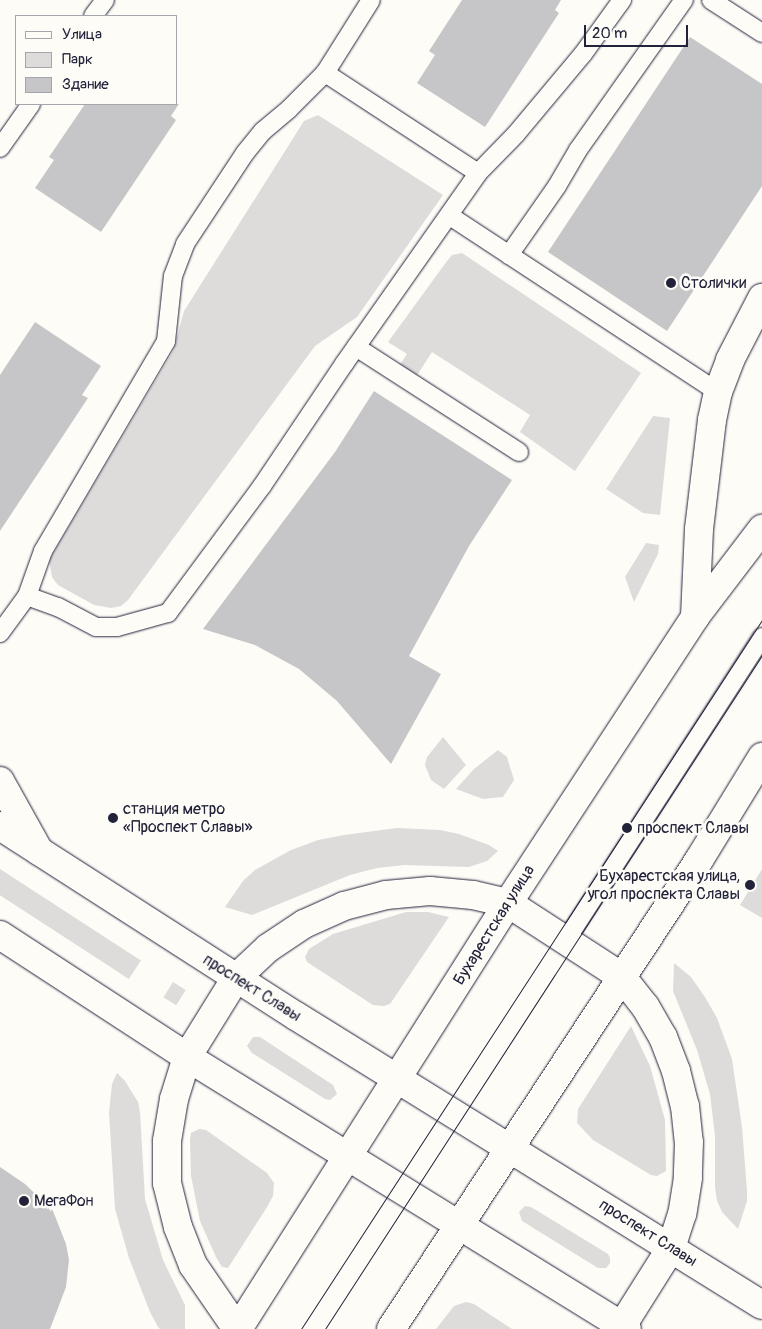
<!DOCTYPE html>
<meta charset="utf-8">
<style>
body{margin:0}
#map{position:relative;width:762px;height:1329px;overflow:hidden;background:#fdfcf7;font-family:Pangolin,sans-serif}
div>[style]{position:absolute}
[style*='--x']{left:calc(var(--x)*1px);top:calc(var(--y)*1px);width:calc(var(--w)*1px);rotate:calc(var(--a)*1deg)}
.green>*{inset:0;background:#dddcdb;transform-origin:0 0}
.building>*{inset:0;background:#c6c6c8}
.roads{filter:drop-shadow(0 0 1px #22223b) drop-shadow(0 0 1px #22223b)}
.lane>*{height:18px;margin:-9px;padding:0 9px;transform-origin:9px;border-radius:9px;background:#fdfcf7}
.street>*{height:28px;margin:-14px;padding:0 14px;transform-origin:14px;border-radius:14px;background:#fdfcf7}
.secondary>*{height:28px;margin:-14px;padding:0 14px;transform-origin:14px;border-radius:14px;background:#fdfcf7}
.primary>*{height:28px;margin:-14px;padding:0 14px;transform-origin:14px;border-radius:14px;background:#fdfcf7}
.tram>*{height:1px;margin:-0.5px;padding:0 0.5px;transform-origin:0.5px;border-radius:0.5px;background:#22223b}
.dots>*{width:14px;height:14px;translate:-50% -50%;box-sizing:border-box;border:2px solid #fdfcf7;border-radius:50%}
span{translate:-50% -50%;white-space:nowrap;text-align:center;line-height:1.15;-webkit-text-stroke:5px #fdfcf7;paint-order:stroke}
.poi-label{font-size:16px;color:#22223b}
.left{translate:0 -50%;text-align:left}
.right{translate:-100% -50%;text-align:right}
.street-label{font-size:16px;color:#22223b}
.legend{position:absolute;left:15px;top:15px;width:162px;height:90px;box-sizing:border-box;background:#fdfcf7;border:1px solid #a5a5ac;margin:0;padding:6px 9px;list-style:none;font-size:15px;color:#22223b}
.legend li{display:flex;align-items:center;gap:10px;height:25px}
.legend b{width:25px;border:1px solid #a5a5ac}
.scale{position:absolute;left:584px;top:25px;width:104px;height:22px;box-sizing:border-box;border:2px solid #22223b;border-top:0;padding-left:6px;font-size:15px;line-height:18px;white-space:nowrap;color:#22223b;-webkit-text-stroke:4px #fdfcf7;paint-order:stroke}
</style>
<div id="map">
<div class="green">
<i style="clip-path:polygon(318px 115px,443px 195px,357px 317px,315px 346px,128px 600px,121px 606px,111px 608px,94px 605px,58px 585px,52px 577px,49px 560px,173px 351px,184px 311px,304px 121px)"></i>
<i style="clip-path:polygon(462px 253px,641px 373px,575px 471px,520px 432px,530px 415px,432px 352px,416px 377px,399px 366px,407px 354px,388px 342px,447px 261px,452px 255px)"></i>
<i style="clip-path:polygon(653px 416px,670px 418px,660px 515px,643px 513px,606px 489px)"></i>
<i style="clip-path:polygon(646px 543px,659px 545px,658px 554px,634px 602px,625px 577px)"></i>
<i style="clip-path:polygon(443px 737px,466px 765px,444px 789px,431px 780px,425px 765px,427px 757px)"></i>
<i style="clip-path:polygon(498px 750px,507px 757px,514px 780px,503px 797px,483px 799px,456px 789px,474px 769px)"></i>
<i style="clip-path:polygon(397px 828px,440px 830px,459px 834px,489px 845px,498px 851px,487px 861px,469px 867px,404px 865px,377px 868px,350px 875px,252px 915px,225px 907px,243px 881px,255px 870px,291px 850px,318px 840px,344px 835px)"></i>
<i style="left:0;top:869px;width:168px;height:22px;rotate:33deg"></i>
<i style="clip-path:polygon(762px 869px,762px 918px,740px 905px)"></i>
<i style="clip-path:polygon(406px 912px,428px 912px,449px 917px,390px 1004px,384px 1006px,373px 1005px,307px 962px,305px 957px,309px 949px,333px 934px)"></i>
<i style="clip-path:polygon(674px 963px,691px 977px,705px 997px,717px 1018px,732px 1059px,742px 1127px,747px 1191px,747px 1201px,738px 1229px,722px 1212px,717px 1201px,715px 1187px,715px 1136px,710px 1094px,697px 1050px,673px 991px)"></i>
<i style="left:173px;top:982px;width:15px;height:18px;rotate:32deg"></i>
<i style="clip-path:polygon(631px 1026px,650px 1066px,665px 1120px,666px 1171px,657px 1176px,651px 1175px,593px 1140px,577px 1123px,578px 1109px)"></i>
<i style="clip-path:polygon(253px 1037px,260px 1037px,333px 1085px,337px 1094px,330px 1100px,325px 1099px,252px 1053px,247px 1046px)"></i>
<i style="clip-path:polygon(117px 1073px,125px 1081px,138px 1102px,140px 1112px,145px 1199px,163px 1260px,185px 1305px,185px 1329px,160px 1329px,158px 1327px,150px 1312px,129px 1258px,115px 1209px,109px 1113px,112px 1084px)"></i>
<i style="clip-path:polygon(199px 1129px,206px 1130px,267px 1173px,274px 1183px,273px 1196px,267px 1207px,228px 1268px,222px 1267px,216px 1257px,200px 1221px,191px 1176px,190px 1139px,191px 1133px)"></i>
<i style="clip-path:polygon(525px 1206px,531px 1207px,608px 1254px,610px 1258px,610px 1263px,606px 1268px,598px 1268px,522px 1221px,519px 1212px)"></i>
<i style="clip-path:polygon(466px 1302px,474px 1304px,512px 1329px,436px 1329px,454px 1306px)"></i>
</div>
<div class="building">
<i style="clip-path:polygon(462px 0,561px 0,555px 10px,559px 13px,485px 127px,417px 83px,435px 55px,429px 51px)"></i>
<i style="clip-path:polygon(690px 37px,762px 84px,762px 186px,667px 331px,548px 252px)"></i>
<i style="clip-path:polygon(85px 104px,179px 104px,171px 116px,176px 120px,101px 232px,35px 188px,54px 160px,49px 157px)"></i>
<i style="clip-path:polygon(35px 322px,101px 366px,82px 395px,88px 398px,0 531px,0 375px)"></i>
<i style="clip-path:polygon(374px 391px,512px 480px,469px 546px,409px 656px,441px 674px,391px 764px,337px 701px,299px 669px,255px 645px,203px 629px,335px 452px)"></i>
<i style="clip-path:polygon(0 1167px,25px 1184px,53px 1211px,66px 1244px,69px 1260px,66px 1287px,50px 1329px,0 1329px)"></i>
</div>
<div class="roads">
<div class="lane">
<i style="--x:711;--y:0;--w:61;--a:32.9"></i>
<i style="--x:93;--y:16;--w:20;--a:-53"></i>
<i style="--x:0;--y:148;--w:54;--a:-54.8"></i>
<i style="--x:478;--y:173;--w:54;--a:-45.7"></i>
<i style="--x:516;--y:134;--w:104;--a:-50.1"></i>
<i style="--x:583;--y:54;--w:67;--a:-54.2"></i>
<i style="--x:450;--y:216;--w:321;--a:33.3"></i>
<i style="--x:509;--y:255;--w:84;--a:-55.2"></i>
<i style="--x:557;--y:186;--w:42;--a:-59.7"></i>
<i style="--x:578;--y:150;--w:184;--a:-54.8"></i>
<i style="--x:356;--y:347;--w:194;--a:32.8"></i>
<i style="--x:27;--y:596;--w:33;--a:20"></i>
<i style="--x:58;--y:607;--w:43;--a:27.8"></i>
<i style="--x:96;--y:627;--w:21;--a:0"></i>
<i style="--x:117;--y:627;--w:53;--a:-15.4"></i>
<i style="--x:168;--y:613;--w:158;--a:-53.5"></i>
<i style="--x:262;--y:486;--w:147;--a:-56.1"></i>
<i style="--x:344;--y:364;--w:233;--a:-54.9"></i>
<i style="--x:478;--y:173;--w:183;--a:-146.8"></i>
<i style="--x:0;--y:633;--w:46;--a:-53.9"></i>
<i style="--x:27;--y:596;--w:48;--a:-70.4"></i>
<i style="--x:43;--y:551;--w:243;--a:-59.6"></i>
<i style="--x:166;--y:341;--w:65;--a:-83.9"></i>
<i style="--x:173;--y:276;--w:34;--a:-69"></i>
<i style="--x:185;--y:244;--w:109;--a:-56.6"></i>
<i style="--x:245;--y:153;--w:28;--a:-51"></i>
<i style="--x:263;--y:131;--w:34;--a:-40"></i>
<i style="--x:289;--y:109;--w:51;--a:-45"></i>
<i style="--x:325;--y:73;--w:86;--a:-57.8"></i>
<i style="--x:566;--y:940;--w:361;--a:-57.1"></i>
</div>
<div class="street">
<i style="--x:695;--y:617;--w:88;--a:-87.4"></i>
<i style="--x:699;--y:529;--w:110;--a:-83.2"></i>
<i style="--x:712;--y:420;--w:29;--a:-78"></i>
<i style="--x:718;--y:392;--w:34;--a:-69"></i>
<i style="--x:730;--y:360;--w:70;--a:-62.7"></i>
<i style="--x:0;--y:781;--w:80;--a:60.9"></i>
</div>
<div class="secondary">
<i style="--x:508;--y:903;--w:136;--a:33"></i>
<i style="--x:622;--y:977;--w:37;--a:52"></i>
<i style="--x:645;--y:1006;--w:36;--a:60"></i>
<i style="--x:663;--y:1037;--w:36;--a:69"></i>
<i style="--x:676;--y:1071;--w:36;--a:76"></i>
<i style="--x:685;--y:1106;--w:36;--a:84"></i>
<i style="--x:689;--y:1142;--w:36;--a:92"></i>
<i style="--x:688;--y:1178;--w:36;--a:99"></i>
<i style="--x:682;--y:1214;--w:36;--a:108"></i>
<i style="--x:187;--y:1057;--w:44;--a:107.2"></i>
<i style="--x:174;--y:1099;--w:43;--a:99.5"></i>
<i style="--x:167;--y:1141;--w:42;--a:90"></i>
<i style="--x:167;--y:1183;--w:45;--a:76"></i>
<i style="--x:178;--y:1227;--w:41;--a:68.5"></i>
<i style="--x:193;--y:1265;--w:78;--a:55.5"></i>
<i style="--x:238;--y:1329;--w:504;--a:-57.63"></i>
<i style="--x:508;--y:903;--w:342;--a:-56.8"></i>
<i style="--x:695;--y:617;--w:111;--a:-52.7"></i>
<i style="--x:391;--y:1329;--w:561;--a:-56.71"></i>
<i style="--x:699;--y:860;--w:121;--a:-58.5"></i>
</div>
<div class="primary">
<i style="--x:0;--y:826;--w:352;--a:32.7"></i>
<i style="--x:296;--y:1016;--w:548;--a:31.81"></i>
<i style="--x:0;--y:935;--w:223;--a:33.1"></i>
<i style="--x:187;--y:1057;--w:517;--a:31.72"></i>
<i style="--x:187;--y:1057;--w:93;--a:-58.2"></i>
<i style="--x:236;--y:978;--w:44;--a:-43.2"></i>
<i style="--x:268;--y:948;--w:43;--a:-33.7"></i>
<i style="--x:304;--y:924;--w:44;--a:-24.2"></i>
<i style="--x:344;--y:906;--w:43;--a:-14.7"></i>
<i style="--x:386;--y:895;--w:44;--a:-5.2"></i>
<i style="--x:430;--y:891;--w:43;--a:5.3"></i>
<i style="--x:473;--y:895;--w:36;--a:13"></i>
<i style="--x:620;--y:1329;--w:96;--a:-57.8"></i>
</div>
</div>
<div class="tram">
<i style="--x:301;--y:1329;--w:846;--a:-56.97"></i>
<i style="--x:325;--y:1329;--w:803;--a:-57.04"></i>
</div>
<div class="dots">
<i style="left:671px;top:283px;background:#22223b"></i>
<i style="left:113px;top:818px;background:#22223b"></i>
<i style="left:627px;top:828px;background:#22223b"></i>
<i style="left:750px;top:885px;background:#22223b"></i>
<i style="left:24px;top:1201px;background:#22223b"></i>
</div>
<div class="poi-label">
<span class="left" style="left:681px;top:283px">Столички</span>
<span class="left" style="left:123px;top:818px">станция метро<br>«Проспект Славы»</span>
<span class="left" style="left:637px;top:828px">проспект Славы</span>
<span class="right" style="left:740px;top:885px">Бухарестская улица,<br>угол проспекта Славы</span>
<span class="left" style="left:34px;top:1201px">МегаФон</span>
</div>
<div class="street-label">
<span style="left:494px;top:925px;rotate:-58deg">Бухарестская улица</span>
<span style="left:252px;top:988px;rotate:32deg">проспект Славы</span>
<span style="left:648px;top:1233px;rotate:32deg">проспект Славы</span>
</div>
<ul class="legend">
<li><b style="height:6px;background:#fdfcf7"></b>Улица</li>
<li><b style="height:14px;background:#dddcdb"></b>Парк</li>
<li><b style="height:14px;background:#c6c6c8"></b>Здание</li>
</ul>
<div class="scale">20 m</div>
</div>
